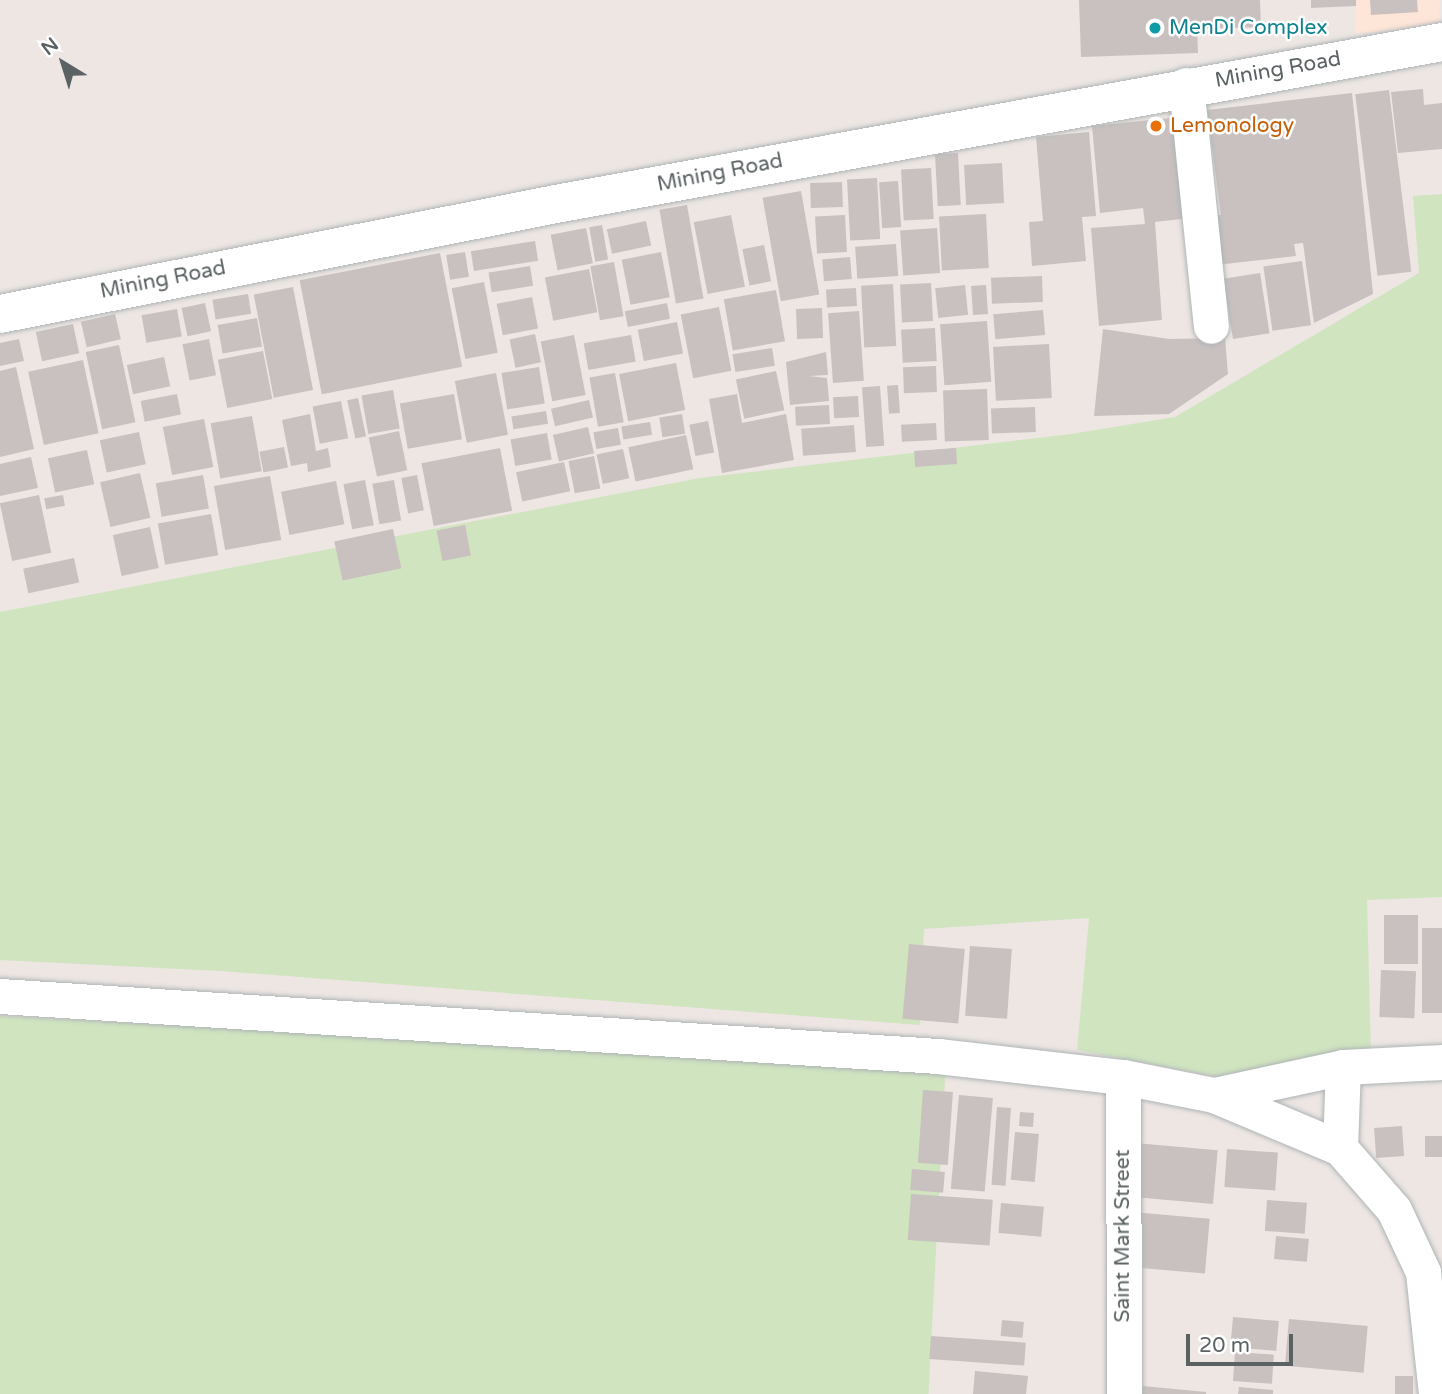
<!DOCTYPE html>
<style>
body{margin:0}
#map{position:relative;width:1442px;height:1394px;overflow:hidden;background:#ede6e3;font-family:"Varela Round",sans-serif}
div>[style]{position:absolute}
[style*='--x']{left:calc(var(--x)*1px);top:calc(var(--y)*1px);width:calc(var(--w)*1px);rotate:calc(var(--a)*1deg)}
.commercial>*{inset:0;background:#fde5d8}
.green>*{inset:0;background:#d0e4c0;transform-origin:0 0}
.building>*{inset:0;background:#c8c1c0;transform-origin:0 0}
.roads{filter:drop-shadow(0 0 2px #aeb4b5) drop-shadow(0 0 2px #aeb4b5)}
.street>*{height:35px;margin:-17.5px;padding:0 17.5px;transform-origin:17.5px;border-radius:17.5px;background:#fff}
.secondary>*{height:38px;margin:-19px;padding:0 19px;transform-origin:19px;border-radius:19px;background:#fff}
.dots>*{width:19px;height:19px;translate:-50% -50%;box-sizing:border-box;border:4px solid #fff;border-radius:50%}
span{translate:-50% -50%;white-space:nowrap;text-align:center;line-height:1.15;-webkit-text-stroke:5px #fff;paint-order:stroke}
.culture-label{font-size:21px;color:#0d838f}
.left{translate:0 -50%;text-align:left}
.street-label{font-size:21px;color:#5b6263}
.food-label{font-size:21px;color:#c56008}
.north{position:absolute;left:28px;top:28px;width:70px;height:70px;-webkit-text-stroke:5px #fff;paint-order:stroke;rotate:322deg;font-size:19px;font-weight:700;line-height:28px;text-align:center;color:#5b6263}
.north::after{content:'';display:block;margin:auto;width:24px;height:32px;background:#5b6263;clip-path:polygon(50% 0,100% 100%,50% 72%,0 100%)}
.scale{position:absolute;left:1186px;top:1334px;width:107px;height:32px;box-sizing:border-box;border:4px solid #5b6263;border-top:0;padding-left:9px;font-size:21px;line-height:24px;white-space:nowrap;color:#5b6263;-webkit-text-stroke:5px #fff;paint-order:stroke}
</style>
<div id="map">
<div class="commercial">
<i style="clip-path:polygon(1356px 0,1440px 0,1439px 25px,1355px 34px)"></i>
</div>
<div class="green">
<i style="clip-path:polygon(1442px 194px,1442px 897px,1367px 900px,1371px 1056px,1224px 1078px,1077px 1050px,1089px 918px,924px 929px,920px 1025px,220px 971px,0 960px,0 612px,700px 478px,1071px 434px,1175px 417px,1419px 273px,1413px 196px)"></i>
<i style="left:0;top:1016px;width:947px;height:378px;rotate:3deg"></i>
</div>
<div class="building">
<i style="clip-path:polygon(1079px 0,1260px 0,1261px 27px,1197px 29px,1198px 53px,1081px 57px)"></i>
<i style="clip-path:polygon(1311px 0,1356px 0,1356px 6px,1311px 8px)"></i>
<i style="clip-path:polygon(1370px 0,1417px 0,1418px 12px,1371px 15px)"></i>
<i style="clip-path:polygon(1423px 89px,1424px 105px,1442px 103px,1442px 149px,1398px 153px,1391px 92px)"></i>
<i style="left:1389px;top:90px;width:183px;height:34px;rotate:83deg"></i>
<i style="clip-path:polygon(1352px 93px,1373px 294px,1314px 323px,1303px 243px,1294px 244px,1296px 256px,1216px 265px,1210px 216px,1221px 215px,1207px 110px)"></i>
<i style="clip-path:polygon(1180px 117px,1190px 218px,1155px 222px,1162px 320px,1099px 326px,1091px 228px,1145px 224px,1143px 208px,1100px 213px,1092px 126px)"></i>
<i style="clip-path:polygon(1089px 132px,1096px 216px,1082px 217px,1086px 261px,1032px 266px,1029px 222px,1043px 221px,1036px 137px)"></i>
<i style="left:958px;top:153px;width:52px;height:23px;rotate:87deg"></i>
<i style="left:1002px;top:163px;width:40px;height:38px;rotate:87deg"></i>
<i style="left:931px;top:168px;width:51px;height:30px;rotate:87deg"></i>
<i style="left:877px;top:178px;width:61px;height:30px;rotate:87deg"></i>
<i style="left:898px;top:181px;width:46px;height:19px;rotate:86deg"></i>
<i style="left:842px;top:182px;width:25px;height:32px;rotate:88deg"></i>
<i style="left:801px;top:191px;width:105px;height:39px;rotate:80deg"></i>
<i style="left:687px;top:205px;width:95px;height:28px;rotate:80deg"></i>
<i style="left:986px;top:214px;width:54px;height:47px;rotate:87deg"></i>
<i style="left:731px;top:215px;width:73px;height:38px;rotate:79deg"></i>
<i style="left:845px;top:215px;width:37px;height:30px;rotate:87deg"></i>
<i style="left:646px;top:221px;width:25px;height:40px;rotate:78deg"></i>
<i style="left:602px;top:225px;width:35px;height:13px;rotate:80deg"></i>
<i style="left:586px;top:228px;width:36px;height:36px;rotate:79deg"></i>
<i style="left:937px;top:228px;width:45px;height:37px;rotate:86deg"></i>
<i style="left:535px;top:241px;width:20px;height:65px;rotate:81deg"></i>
<i style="left:896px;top:244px;width:32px;height:41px;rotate:86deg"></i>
<i style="left:764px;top:245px;width:37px;height:22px;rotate:79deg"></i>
<i style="left:465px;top:252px;width:25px;height:19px;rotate:81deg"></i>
<i style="left:661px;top:252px;width:46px;height:40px;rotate:79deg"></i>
<i style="left:440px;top:253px;width:116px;height:143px;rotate:79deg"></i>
<i style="left:850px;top:257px;width:22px;height:28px;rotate:85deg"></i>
<i style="left:1302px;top:261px;width:65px;height:39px;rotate:82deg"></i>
<i style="left:614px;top:262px;width:55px;height:24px;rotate:80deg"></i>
<i style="left:530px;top:266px;width:20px;height:42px;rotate:81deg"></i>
<i style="left:589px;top:269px;width:44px;height:45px;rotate:79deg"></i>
<i style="left:1260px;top:273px;width:61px;height:37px;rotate:81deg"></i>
<i style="left:1042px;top:276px;width:26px;height:51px;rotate:88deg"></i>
<i style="left:484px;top:282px;width:72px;height:33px;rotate:79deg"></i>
<i style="left:931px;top:283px;width:38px;height:31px;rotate:87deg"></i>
<i style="left:893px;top:284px;width:62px;height:32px;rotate:87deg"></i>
<i style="left:965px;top:285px;width:30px;height:30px;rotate:84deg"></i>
<i style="left:986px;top:285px;width:29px;height:15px;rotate:86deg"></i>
<i style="left:293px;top:287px;width:105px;height:40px;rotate:79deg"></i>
<i style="left:856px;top:288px;width:18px;height:30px;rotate:87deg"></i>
<i style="left:776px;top:290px;width:52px;height:53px;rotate:80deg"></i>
<i style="left:248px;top:294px;width:20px;height:36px;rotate:81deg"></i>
<i style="left:532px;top:297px;width:32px;height:36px;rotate:79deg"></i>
<i style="left:205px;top:303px;width:29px;height:24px;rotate:78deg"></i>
<i style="left:667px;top:303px;width:16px;height:43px;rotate:79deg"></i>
<i style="left:719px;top:307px;width:65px;height:39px;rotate:79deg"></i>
<i style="left:822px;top:308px;width:30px;height:26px;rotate:88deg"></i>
<i style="left:177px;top:309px;width:28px;height:36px;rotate:80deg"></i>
<i style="left:1043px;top:310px;width:25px;height:50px;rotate:85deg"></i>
<i style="left:859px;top:311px;width:70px;height:31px;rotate:86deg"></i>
<i style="left:115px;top:314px;width:26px;height:35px;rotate:77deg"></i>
<i style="left:257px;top:318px;width:29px;height:40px;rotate:80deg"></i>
<i style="left:987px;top:321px;width:61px;height:47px;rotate:86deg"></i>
<i style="left:677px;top:322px;width:32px;height:40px;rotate:79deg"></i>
<i style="left:73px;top:324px;width:30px;height:38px;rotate:78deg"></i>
<i style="left:935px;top:328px;width:33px;height:34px;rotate:87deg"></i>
<i style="clip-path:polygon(1103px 329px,1169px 339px,1225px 338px,1228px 374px,1169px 414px,1094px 416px)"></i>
<i style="left:535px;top:334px;width:29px;height:26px;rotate:78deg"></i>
<i style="left:574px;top:335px;width:61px;height:34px;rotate:79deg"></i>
<i style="left:631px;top:335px;width:27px;height:48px;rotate:80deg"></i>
<i style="clip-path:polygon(19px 339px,24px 361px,0 366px,0 343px)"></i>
<i style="left:209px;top:339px;width:37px;height:27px;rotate:79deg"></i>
<i style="left:1049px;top:344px;width:54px;height:56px;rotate:87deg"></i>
<i style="left:119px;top:345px;width:79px;height:34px;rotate:78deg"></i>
<i style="left:772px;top:348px;width:18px;height:40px;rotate:81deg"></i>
<i style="left:263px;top:351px;width:49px;height:46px;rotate:79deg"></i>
<i style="clip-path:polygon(826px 352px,828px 375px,809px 376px,827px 378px,829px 401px,790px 405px,786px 362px)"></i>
<i style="left:164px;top:357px;width:30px;height:38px;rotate:78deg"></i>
<i style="left:83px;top:360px;width:75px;height:56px;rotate:78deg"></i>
<i style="left:676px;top:363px;width:48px;height:58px;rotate:79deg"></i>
<i style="left:936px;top:366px;width:26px;height:33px;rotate:88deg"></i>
<i style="clip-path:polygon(16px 367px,34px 449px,0 457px,0 371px)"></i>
<i style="left:539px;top:367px;width:37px;height:38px;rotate:81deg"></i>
<i style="left:776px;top:371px;width:40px;height:41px;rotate:78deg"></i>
<i style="left:496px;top:373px;width:63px;height:42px;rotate:79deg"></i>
<i style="left:615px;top:373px;width:50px;height:26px;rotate:80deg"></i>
<i style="left:898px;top:385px;width:28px;height:11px;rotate:86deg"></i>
<i style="left:880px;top:386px;width:60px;height:18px;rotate:86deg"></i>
<i style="left:987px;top:389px;width:51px;height:44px;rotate:88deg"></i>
<i style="left:393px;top:390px;width:39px;height:32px;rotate:80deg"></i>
<i style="left:177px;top:394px;width:21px;height:37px;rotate:79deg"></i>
<i style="left:454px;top:394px;width:46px;height:55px;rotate:80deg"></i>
<i style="clip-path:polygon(737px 394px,742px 423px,786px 414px,794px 460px,722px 473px,709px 399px)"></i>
<i style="left:858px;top:396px;width:21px;height:25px;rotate:87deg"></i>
<i style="left:358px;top:398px;width:39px;height:11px;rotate:78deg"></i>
<i style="left:589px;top:400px;width:18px;height:39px;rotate:77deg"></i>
<i style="left:341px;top:401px;width:38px;height:29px;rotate:79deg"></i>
<i style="left:829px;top:405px;width:19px;height:34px;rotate:87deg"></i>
<i style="left:1035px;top:407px;width:25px;height:44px;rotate:88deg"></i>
<i style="left:546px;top:411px;width:13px;height:35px;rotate:81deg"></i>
<i style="clip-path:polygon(310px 414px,316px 451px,328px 448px,331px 467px,308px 472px,307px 463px,291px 466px,282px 420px)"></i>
<i style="left:682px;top:414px;width:20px;height:23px;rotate:81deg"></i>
<i style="left:252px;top:416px;width:56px;height:42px;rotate:80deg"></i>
<i style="left:204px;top:419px;width:49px;height:42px;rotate:79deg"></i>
<i style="left:708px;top:421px;width:32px;height:19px;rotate:79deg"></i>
<i style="left:650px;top:422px;width:13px;height:29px;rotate:81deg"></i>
<i style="left:936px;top:423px;width:17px;height:35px;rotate:87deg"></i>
<i style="left:854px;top:425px;width:27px;height:53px;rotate:86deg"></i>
<i style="left:588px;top:427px;width:27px;height:36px;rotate:77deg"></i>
<i style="left:618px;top:428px;width:17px;height:25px;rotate:80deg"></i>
<i style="left:399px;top:431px;width:40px;height:31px;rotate:78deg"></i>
<i style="left:139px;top:432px;width:33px;height:40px;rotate:78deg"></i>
<i style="left:547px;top:433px;width:27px;height:37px;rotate:80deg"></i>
<i style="left:686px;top:435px;width:35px;height:59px;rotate:78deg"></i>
<i style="left:284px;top:447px;width:21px;height:25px;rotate:79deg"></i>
<i style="left:500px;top:448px;width:64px;height:80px;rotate:79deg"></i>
<i style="left:956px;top:448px;width:16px;height:42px;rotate:86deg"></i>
<i style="left:623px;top:449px;width:30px;height:27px;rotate:78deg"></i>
<i style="left:87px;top:450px;width:35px;height:40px;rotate:78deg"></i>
<i style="left:594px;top:456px;width:33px;height:26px;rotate:79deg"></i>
<i style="clip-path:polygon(31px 457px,38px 488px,0 496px,0 464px)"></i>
<i style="left:564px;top:462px;width:30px;height:49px;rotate:78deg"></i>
<i style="left:140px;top:473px;width:46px;height:41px;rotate:77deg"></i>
<i style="left:203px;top:475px;width:34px;height:48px;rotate:80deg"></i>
<i style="left:417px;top:475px;width:36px;height:16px;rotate:79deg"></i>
<i style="left:270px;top:476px;width:65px;height:57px;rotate:80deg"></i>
<i style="left:365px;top:480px;width:46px;height:22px;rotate:79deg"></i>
<i style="left:394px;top:480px;width:41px;height:22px;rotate:80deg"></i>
<i style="left:336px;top:481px;width:44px;height:56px;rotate:79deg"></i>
<i style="left:39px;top:495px;width:59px;height:40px;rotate:78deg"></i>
<i style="left:63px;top:495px;width:11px;height:19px;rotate:80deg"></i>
<i style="left:211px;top:514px;width:42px;height:54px;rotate:80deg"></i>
<i style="left:465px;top:525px;width:31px;height:29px;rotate:79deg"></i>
<i style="left:150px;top:527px;width:42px;height:38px;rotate:78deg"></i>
<i style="left:393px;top:529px;width:40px;height:60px;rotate:78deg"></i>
<i style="left:74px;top:558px;width:25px;height:52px;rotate:78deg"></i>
<i style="left:1384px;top:915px;width:34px;height:49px"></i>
<i style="left:1422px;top:928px;width:20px;height:85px"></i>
<i style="left:909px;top:944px;width:56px;height:75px;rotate:5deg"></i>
<i style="left:970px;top:946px;width:42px;height:70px;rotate:4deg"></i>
<i style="left:1381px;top:970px;width:35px;height:47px;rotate:2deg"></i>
<i style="left:923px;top:1090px;width:30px;height:73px;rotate:4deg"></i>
<i style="left:959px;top:1095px;width:34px;height:94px;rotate:5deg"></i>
<i style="left:997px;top:1107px;width:14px;height:78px;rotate:4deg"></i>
<i style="left:1020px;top:1112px;width:14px;height:14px;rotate:4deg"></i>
<i style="left:1402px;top:1126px;width:30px;height:28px;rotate:86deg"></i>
<i style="left:1015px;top:1132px;width:24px;height:48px;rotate:5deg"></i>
<i style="left:1442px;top:1136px;width:21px;height:17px;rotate:90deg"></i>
<i style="left:1135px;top:1143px;width:83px;height:54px;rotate:5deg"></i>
<i style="left:1227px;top:1149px;width:51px;height:38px;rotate:4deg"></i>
<i style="left:912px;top:1169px;width:33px;height:21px;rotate:5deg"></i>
<i style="left:911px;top:1194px;width:82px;height:46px;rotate:4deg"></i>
<i style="left:1267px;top:1200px;width:40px;height:31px;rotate:4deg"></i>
<i style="left:1001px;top:1203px;width:43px;height:30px;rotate:5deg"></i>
<i style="left:1132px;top:1212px;width:78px;height:55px;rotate:5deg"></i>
<i style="left:1276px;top:1236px;width:33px;height:23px;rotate:5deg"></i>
<i style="left:1233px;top:1317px;width:46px;height:30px;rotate:5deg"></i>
<i style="left:1289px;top:1319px;width:79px;height:47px;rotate:5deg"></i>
<i style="left:1002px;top:1320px;width:22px;height:16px;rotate:5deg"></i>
<i style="left:931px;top:1336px;width:95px;height:23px;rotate:4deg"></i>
<i style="left:1235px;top:1352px;width:39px;height:29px;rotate:4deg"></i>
<i style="clip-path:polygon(975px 1371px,1028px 1376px,1026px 1394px,973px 1394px)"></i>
<i style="left:1395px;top:1376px;width:18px;height:18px"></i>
<i style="clip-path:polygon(1132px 1385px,1206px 1392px,1206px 1394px,1131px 1394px)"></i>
<i style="clip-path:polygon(1239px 1387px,1273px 1390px,1273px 1394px,1238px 1394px)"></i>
</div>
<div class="roads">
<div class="street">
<i style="--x:1186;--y:85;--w:242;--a:84.1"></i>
<i style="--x:0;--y:996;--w:940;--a:3.66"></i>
<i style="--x:938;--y:1056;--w:186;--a:6.5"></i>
<i style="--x:1123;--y:1077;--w:93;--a:11.2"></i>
<i style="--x:1214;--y:1095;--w:132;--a:-12.2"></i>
<i style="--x:1343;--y:1067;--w:99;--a:-2.9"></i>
<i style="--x:1123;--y:1077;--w:317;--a:89.8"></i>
<i style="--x:1214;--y:1095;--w:137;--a:22.8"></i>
<i style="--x:1340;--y:1148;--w:82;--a:48.9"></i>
<i style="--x:1394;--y:1210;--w:68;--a:64.9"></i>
<i style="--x:1423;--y:1272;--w:123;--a:83.9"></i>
<i style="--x:1340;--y:1148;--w:81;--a:-87.9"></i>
</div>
<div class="secondary">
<i style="--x:0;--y:314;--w:567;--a:-11.19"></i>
<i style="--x:556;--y:204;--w:901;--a:-10.36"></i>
</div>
</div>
<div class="dots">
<i style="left:1155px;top:28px;background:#0f9aa8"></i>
<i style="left:1156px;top:126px;background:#e8710a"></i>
</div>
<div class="culture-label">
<span class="left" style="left:1169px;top:28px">MenDi Complex</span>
</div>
<div class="street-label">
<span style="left:1278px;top:70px;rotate:-10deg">Mining Road</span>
<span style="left:720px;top:173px;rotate:-11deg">Mining Road</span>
<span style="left:163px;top:280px;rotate:-11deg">Mining Road</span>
<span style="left:1123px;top:1236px;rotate:-90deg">Saint Mark Street</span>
</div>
<div class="food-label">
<span class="left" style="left:1170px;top:126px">Lemonology</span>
</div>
<div class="north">N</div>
<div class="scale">20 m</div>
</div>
